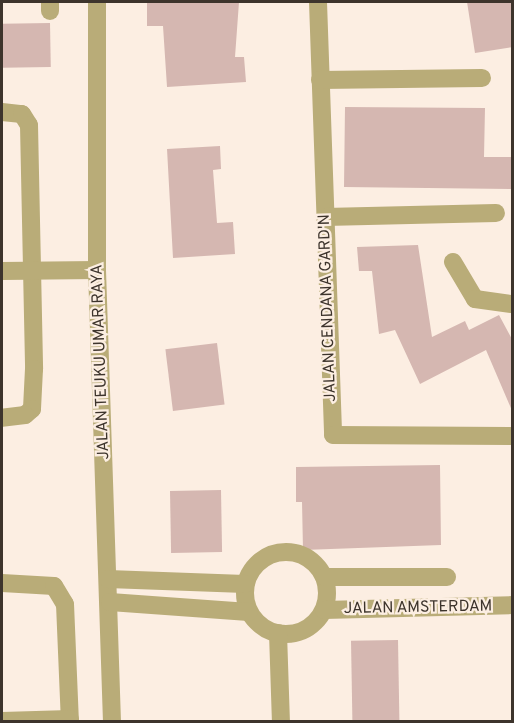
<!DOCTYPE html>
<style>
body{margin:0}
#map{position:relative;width:514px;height:723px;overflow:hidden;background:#fceee2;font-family:Overpass,sans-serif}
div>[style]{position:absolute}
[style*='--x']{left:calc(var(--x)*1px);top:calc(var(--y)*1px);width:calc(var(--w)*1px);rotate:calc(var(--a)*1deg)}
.building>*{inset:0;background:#d5b7b1;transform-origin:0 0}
.minor>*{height:18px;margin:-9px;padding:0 9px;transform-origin:9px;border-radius:9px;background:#b9ac78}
.minor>.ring{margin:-9px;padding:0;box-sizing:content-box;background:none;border:18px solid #b9ac78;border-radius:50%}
span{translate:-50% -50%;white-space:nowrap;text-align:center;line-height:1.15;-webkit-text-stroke:4.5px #fceee2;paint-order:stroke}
.street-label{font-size:16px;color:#3d342c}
.frame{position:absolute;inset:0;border:3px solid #3d342c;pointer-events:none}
</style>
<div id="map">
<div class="building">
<i style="clip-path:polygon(147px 2px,239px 2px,235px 57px,244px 57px,246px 82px,167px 87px,163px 26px,147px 26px)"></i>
<i style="clip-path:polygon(467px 2px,513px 2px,513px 47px,475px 53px)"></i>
<i style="left:50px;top:23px;width:44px;height:48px;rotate:89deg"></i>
<i style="clip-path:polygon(345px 107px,485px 108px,484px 157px,513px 157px,513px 189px,344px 187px)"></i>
<i style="clip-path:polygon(220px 146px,221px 169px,213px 170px,217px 223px,233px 222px,235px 254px,173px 258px,167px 149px)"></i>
<i style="clip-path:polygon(418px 245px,432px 337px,465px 321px,469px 330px,499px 315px,513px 341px,513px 413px,486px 350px,420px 384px,395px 330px,379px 334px,372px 271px,359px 271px,357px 247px)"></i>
<i style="left:217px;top:343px;width:62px;height:52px;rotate:83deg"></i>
<i style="clip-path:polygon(440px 465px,441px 545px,303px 550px,302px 502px,296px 502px,296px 467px)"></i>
<i style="left:221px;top:490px;width:62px;height:51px;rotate:89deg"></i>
<i style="left:398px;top:640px;width:82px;height:47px;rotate:89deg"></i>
</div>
<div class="minor">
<i style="--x:50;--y:2;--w:9;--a:90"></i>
<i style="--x:97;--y:2;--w:268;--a:90"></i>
<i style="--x:97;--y:270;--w:452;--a:88.1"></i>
<i style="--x:318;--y:2;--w:433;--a:88"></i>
<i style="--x:333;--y:435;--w:179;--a:0.3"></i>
<i style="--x:320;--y:80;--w:162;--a:-0.7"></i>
<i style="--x:2;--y:112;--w:20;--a:6"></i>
<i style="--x:22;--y:114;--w:13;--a:58"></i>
<i style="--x:29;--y:125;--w:244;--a:88.8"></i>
<i style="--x:34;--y:369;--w:40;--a:92.9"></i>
<i style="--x:32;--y:409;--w:9;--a:139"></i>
<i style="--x:25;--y:415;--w:23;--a:173"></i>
<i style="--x:325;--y:217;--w:171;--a:-1.3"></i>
<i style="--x:453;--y:262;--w:43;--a:59.3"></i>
<i style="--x:475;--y:299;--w:37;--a:8"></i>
<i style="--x:2;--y:271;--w:95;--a:-0.6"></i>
<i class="ring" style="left:245px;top:552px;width:64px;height:64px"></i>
<i style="--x:324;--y:577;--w:123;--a:0"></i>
<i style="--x:108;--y:579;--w:137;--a:2.1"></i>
<i style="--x:2;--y:583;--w:52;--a:3.3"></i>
<i style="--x:54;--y:586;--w:21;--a:59"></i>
<i style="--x:65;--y:604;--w:118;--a:87.6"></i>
<i style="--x:110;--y:602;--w:139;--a:4.1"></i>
<i style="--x:324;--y:610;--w:188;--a:-1.5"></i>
<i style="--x:278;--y:633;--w:89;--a:88.1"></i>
<i style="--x:2;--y:721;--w:68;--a:-1.7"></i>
</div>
<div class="street-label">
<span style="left:328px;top:308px;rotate:-92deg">JALAN CENDANA GARD'N</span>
<span style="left:101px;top:362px;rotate:-92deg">JALAN TEUKU UMAR RAYA</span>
<span style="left:418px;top:608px;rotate:-1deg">JALAN AMSTERDAM</span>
</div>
<div class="frame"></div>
</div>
